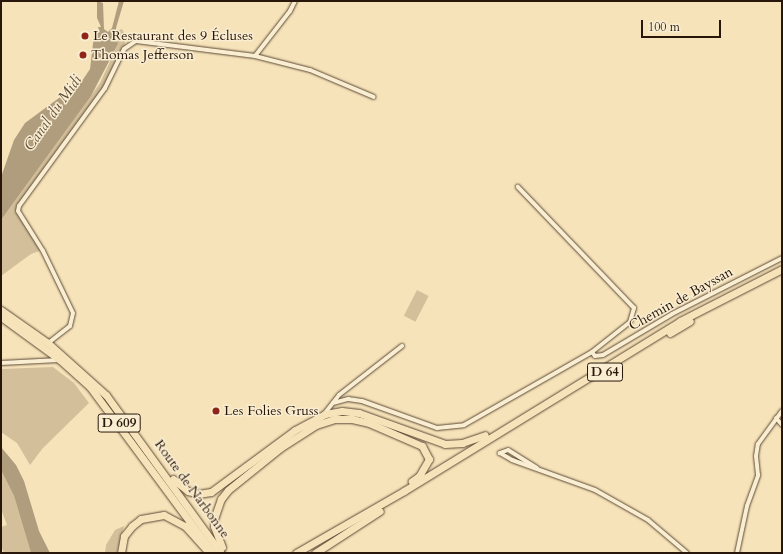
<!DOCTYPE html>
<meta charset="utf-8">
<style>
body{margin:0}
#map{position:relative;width:783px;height:554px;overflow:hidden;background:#f6e3b9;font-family:Cardo,serif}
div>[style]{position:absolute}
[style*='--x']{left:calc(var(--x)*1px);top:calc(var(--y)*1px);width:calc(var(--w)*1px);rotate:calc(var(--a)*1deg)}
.green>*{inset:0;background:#d3c09b;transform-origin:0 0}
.water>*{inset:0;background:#b09d7e}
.roads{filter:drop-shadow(0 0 1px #5c4936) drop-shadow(0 0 1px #5c4936)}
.minor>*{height:4px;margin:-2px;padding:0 2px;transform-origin:2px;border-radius:2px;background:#f9edd2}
.primary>*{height:7px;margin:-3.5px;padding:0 3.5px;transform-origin:3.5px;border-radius:3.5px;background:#f6e3b9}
.trunk>*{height:7px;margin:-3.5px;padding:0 3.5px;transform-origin:3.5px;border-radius:3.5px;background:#f6e3b9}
.dots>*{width:11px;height:11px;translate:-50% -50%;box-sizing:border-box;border:2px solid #f9edd2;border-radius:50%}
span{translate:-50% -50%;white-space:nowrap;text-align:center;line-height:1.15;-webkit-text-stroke:3px #f9edd2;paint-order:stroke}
.shield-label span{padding:1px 3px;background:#f9edd2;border:1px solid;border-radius:3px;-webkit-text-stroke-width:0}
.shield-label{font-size:13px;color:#29160a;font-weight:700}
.poi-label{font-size:14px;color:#29160a}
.left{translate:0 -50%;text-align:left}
.street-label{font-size:14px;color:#29160a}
.water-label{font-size:15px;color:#5f4c38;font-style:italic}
.frame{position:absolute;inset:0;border:2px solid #29160a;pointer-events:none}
.scale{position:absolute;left:641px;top:20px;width:80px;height:18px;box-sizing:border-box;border:2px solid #29160a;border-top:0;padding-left:5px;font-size:12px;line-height:14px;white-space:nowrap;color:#29160a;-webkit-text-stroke:3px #f9edd2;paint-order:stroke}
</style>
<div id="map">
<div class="green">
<i style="clip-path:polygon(122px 29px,126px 36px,124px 49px,110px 78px,21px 202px,18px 211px,42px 250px,31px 254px,1px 276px,1px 220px,100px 83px,118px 44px,116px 31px)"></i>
<i style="left:417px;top:290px;width:13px;height:29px;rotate:27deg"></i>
<i style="clip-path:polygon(53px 367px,74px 383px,89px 403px,43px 448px,30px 465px,17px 443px,1px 432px,1px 369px)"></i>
<i style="clip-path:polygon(1px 470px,14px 496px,31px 553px,4px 553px,1px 546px,1px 527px,7px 525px,1px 509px)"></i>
<i style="clip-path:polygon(124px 526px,117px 553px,105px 553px,106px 545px,115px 530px)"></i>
</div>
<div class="water">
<i style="clip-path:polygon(97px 1px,103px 3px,104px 29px,108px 32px,112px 28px,119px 1px,124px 1px,116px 28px,118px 44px,91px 96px,1px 220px,1px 177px,14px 140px,25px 123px,82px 81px,90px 69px,94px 35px,99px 30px,98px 27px,101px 27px,97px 18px)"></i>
<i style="clip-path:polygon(1px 447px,16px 465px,24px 481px,39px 531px,50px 553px,31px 553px,14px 496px,1px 470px)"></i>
</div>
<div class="roads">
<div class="minor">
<i style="--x:255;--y:56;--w:57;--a:-52.1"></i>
<i style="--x:290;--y:11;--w:11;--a:-63"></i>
<i style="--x:47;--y:344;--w:29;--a:-38"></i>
<i style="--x:70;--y:326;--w:13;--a:-77"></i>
<i style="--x:73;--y:313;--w:69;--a:-115.8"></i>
<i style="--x:43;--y:251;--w:47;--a:-122"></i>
<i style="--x:18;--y:211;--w:5;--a:-79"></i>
<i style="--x:19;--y:206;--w:146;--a:-53.9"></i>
<i style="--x:105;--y:88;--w:43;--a:-64"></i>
<i style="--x:124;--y:49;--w:14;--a:-34"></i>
<i style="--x:136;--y:41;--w:120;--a:7.2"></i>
<i style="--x:255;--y:56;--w:57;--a:14.3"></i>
<i style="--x:310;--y:70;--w:69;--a:22.9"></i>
<i style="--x:592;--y:352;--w:5;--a:53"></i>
<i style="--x:595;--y:356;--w:8;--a:-7"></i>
<i style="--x:603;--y:355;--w:80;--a:-30.7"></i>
<i style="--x:672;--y:314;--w:123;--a:-27"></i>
<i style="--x:1;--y:363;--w:58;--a:-3"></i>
<i style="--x:333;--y:403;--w:16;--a:-15"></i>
<i style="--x:348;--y:399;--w:14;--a:8"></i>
<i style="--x:362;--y:401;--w:80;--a:19.8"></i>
<i style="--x:437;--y:428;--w:27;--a:-6"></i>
<i style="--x:464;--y:425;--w:147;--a:-29.7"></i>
<i style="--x:592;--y:352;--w:48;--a:-38.3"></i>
<i style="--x:630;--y:322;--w:15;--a:-74"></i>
<i style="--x:634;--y:308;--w:168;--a:-133.8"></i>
<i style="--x:325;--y:413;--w:23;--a:-52"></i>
<i style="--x:339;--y:395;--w:80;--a:-37.9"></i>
<i style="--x:776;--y:418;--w:9;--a:49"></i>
<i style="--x:537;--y:468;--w:34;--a:-148"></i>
<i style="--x:508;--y:450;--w:9;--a:159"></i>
<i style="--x:500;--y:453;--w:14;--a:30"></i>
<i style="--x:512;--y:460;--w:88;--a:19.9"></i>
<i style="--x:595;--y:490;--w:61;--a:29.5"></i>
<i style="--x:648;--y:520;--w:51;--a:40.2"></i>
<i style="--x:737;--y:553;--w:48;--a:-78"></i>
<i style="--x:747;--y:506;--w:33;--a:-70"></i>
<i style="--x:758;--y:475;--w:19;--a:-96"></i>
<i style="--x:756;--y:456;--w:12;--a:-81"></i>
<i style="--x:758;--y:444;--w:41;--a:-54"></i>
</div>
<div class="primary">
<i style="--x:1;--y:310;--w:57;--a:35.1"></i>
<i style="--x:48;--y:343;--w:78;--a:41.9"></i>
<i style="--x:106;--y:395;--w:195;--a:54"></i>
<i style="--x:1;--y:317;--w:73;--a:36.1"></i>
<i style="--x:60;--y:360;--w:40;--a:42"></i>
<i style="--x:90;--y:387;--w:207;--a:53.5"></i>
<i style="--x:173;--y:479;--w:19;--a:39"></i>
<i style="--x:188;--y:491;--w:10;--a:17"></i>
<i style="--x:198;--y:494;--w:13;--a:-9"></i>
<i style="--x:211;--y:492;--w:104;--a:-36.4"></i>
<i style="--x:295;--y:430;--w:34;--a:-28"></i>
<i style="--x:222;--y:547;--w:22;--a:-111"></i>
<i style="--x:214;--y:526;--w:7;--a:-90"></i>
<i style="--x:214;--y:519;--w:21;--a:-71"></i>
<i style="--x:221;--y:499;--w:11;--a:-52"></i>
<i style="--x:228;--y:490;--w:67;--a:-38.9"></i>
<i style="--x:280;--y:448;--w:43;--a:-32.6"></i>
</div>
<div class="trunk">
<i style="--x:670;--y:333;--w:23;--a:-31"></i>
<i style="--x:325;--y:414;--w:17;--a:-10"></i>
<i style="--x:342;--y:411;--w:17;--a:7"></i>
<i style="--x:359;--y:413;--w:91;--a:19.8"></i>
<i style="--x:445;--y:444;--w:17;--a:-3"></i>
<i style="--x:462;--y:443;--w:24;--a:-19"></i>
<i style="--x:316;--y:425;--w:19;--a:-18"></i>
<i style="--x:334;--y:419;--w:18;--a:0"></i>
<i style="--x:352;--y:419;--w:17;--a:13"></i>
<i style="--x:369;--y:423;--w:58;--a:23.5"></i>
<i style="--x:422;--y:446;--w:15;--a:62"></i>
<i style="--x:429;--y:459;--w:20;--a:120"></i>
<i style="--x:419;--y:476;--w:9;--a:144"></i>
<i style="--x:121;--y:553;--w:17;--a:-80"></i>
<i style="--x:124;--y:536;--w:13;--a:-51"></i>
<i style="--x:132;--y:526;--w:11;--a:-38"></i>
<i style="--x:141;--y:519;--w:23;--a:-10"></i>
<i style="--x:164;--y:515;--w:24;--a:28"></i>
<i style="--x:185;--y:526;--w:36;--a:48"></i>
<i style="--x:296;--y:553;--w:125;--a:-29.9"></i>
<i style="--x:404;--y:491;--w:324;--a:-31.6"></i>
<i style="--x:680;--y:321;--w:114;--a:-27"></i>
<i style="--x:315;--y:553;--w:77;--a:-32.9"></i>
</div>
</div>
<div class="dots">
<i style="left:85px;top:36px;background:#8f2418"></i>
<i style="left:83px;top:55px;background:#8f2418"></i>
<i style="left:216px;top:411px;background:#8f2418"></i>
</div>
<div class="shield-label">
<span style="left:605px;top:372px">D 64</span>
<span style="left:119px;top:423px">D 609</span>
</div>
<div class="poi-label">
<span class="left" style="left:93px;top:36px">Le Restaurant des 9 Écluses</span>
<span class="left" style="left:91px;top:55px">Thomas Jefferson</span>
<span class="left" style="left:224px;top:411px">Les Folies Gruss</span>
</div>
<div class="street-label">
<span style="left:681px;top:299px;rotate:-29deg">Chemin de Bayssan</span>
<span style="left:192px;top:489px;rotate:54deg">Route de Narbonne</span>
</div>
<div class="water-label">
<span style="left:53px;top:113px;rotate:-55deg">Canal du Midi</span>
</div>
<div class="frame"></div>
<div class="scale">100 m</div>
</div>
